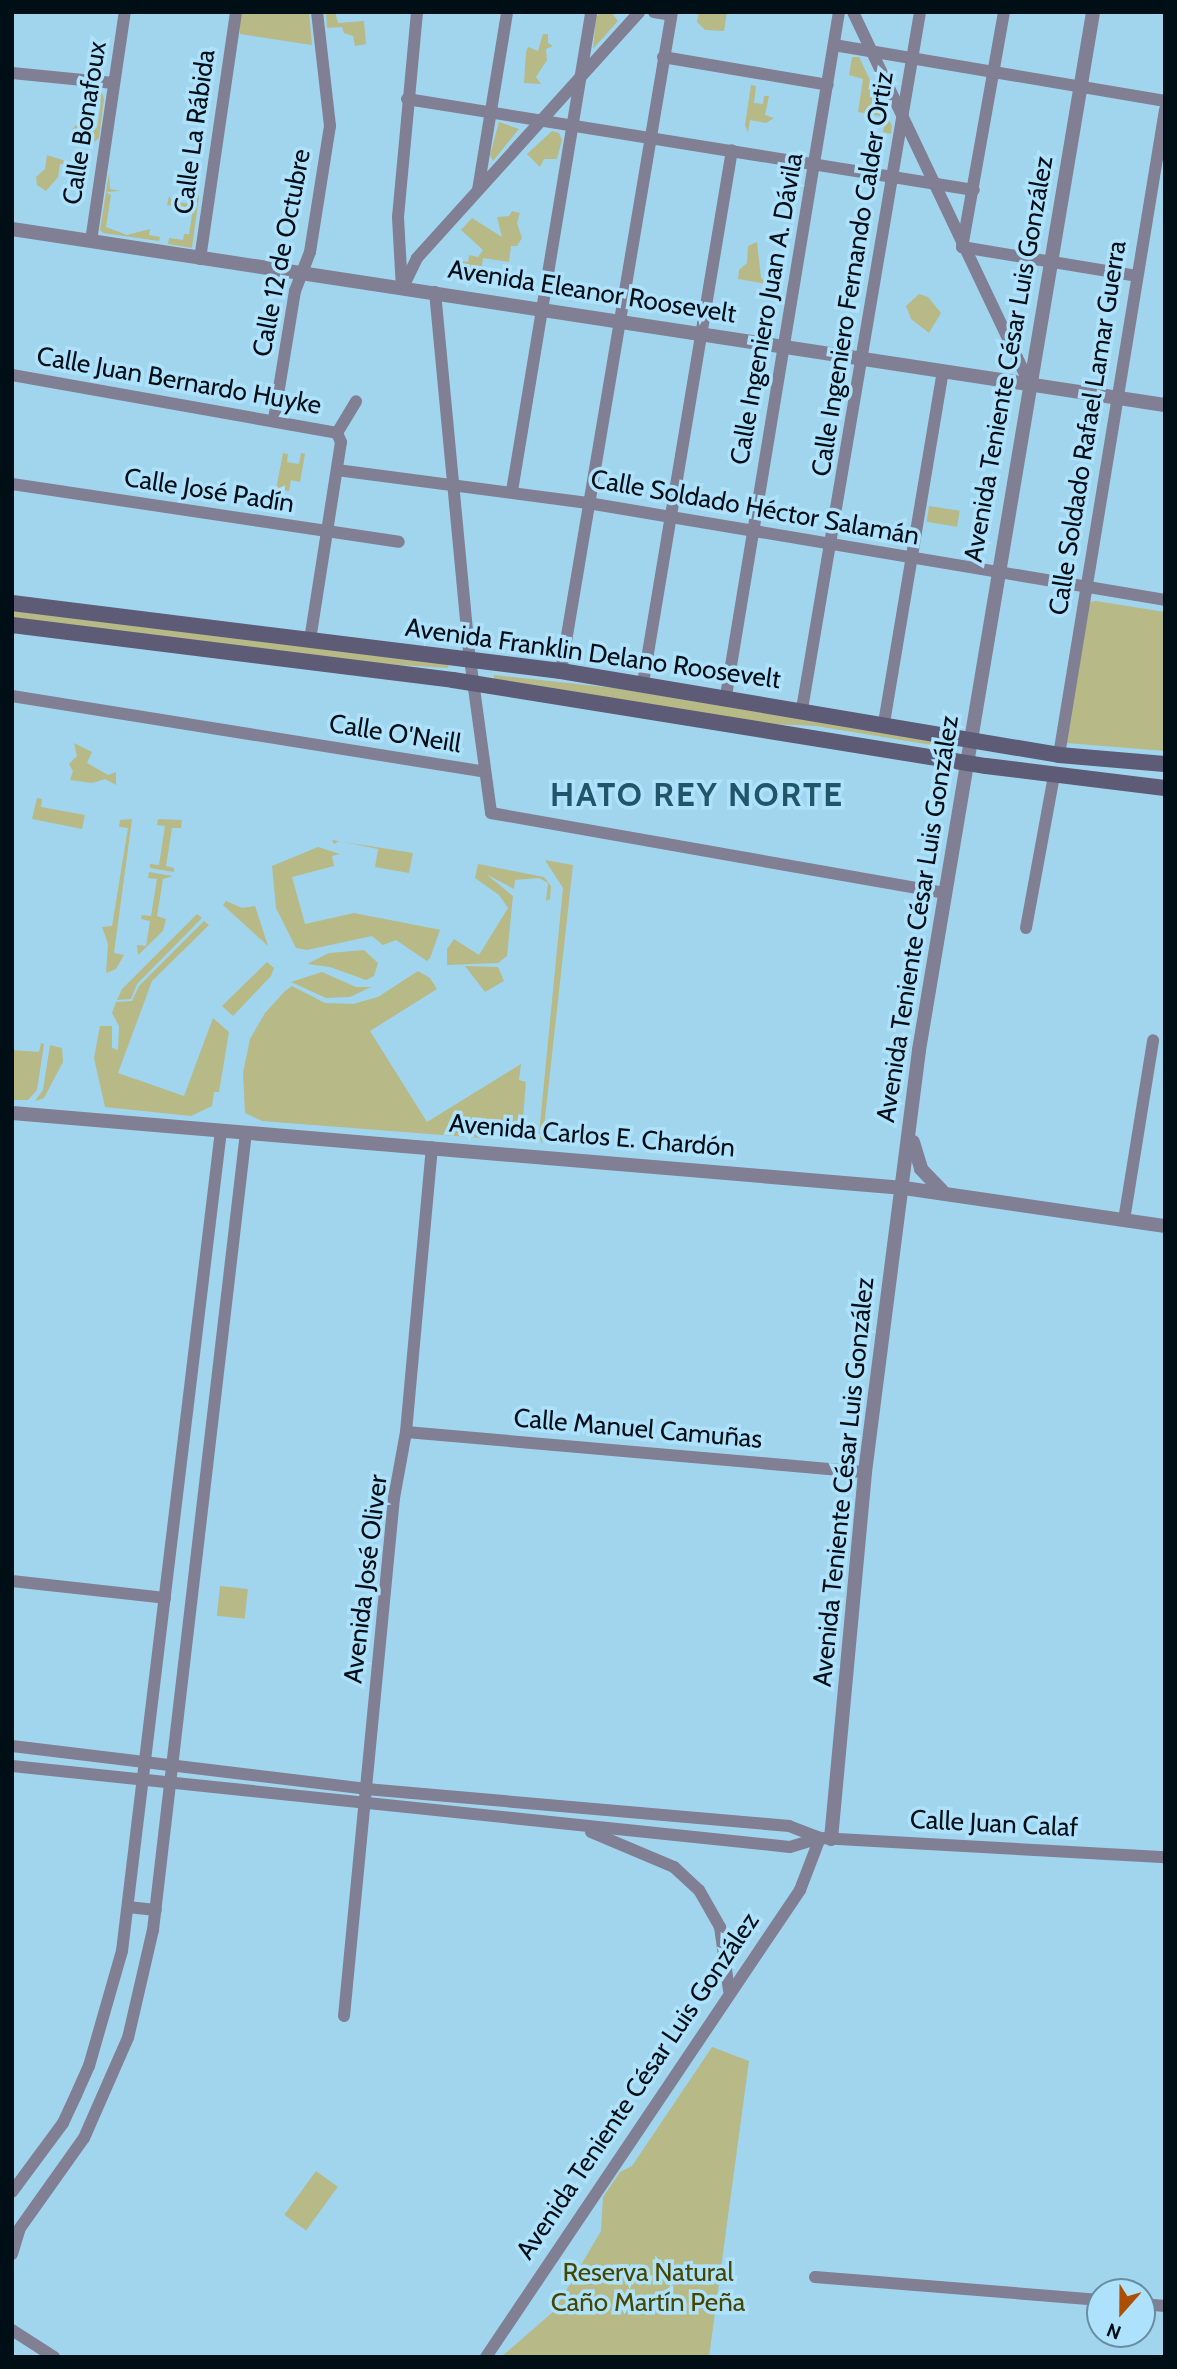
<!DOCTYPE html>
<meta charset="utf-8">
<style>
body{margin:0}
#map{position:relative;width:1177px;height:2369px;overflow:hidden;background:#a1d5ee;font-family:Cabin,sans-serif}
div>[style]{position:absolute}
[style*='--x']{left:calc(var(--x)*1px);top:calc(var(--y)*1px);width:calc(var(--w)*1px);rotate:calc(var(--a)*1deg)}
.green>*{inset:0;background:#b7b986;transform-origin:0 0}
.minor>*{height:12px;margin:-6px;padding:0 6px;transform-origin:6px;border-radius:6px;background:#817f93}
.tertiary>*{height:14px;margin:-7px;padding:0 7px;transform-origin:7px;border-radius:7px;background:#817f93}
.secondary>*{height:16px;margin:-8px;padding:0 8px;transform-origin:8px;border-radius:8px;background:#5d5b76}
span{translate:-50% -50%;white-space:nowrap;text-align:center;line-height:1.15;-webkit-text-stroke:7px #aee2fc;paint-order:stroke}
.street-label{font-size:26px;color:#000e16}
.park-label{font-size:26px;color:#474600}
.district-label{font-size:33px;color:#22546a;font-weight:700;letter-spacing:2px}
.frame{position:absolute;inset:0;border:14px solid #000e16;pointer-events:none}
.north{position:absolute;left:1086px;top:2278px;width:70px;height:70px;box-sizing:border-box;background:#aee2fc;border:2px solid #688da0;border-radius:50%;rotate:201deg;font-size:19px;font-weight:700;line-height:28px;text-align:center;color:#000e16}
.north::after{content:'';display:block;margin:auto;width:24px;height:32px;background:#ae4f00;clip-path:polygon(50% 0,100% 100%,50% 72%,0 100%)}
</style>
<div id="map">
<div class="green">
<i style="clip-path:polygon(238px 12px,309px 12px,312px 45px,240px 34px)"></i>
<i style="clip-path:polygon(326px 12px,335px 12px,338px 23px,364px 21px,366px 44px,355px 46px,353px 36px,344px 33px,342px 27px,327px 28px)"></i>
<i style="clip-path:polygon(601px 12px,612px 13px,618px 21px,593px 49px,596px 17px)"></i>
<i style="clip-path:polygon(699px 12px,727px 12px,724px 31px,705px 30px,697px 22px)"></i>
<i style="clip-path:polygon(543px 34px,548px 34px,548px 43px,553px 46px,546px 49px,547px 60px,536px 77px,541px 84px,524px 83px,526px 52px,528px 47px,538px 51px)"></i>
<i style="clip-path:polygon(852px 57px,859px 57px,892px 126px,891px 134px,883px 132px,886px 117px,858px 112px,863px 79px,849px 75px)"></i>
<i style="clip-path:polygon(751px 85px,756px 86px,754px 103px,763px 104px,764px 96px,769px 96px,765px 115px,774px 118px,766px 123px,750px 120px,748px 133px,745px 125px)"></i>
<i style="clip-path:polygon(92px 89px,102px 92px,104px 99px,99px 138px,93px 143px,74px 139px,71px 131px,77px 124px,97px 128px,101px 102px,87px 98px)"></i>
<i style="clip-path:polygon(499px 122px,519px 129px,493px 161px,490px 155px)"></i>
<i style="clip-path:polygon(552px 131px,559px 133px,562px 140px,557px 159px,544px 159px,540px 167px,527px 154px)"></i>
<i style="clip-path:polygon(47px 155px,75px 164px,60px 164px,58px 177px,46px 191px,37px 185px,36px 177px,45px 169px)"></i>
<i style="clip-path:polygon(109px 173px,110px 189px,120px 191px,106px 192px,111px 195px,106px 227px,127px 235px,150px 229px,149px 235px,160px 237px,159px 241px,103px 233px,100px 230px)"></i>
<i style="clip-path:polygon(195px 195px,199px 196px,192px 248px,168px 244px,169px 238px,183px 240px,184px 234px,189px 234px,193px 209px,167px 205px,169px 196px,172px 201px,189px 204px)"></i>
<i style="clip-path:polygon(512px 211px,520px 213px,517px 223px,522px 238px,517px 246px,511px 246px,509px 262px,483px 258px,481px 273px,454px 269px,455px 260px,468px 262px,469px 255px,478px 257px,483px 250px,461px 230px,472px 218px,502px 237px,497px 217px,509px 216px)"></i>
<i style="clip-path:polygon(757px 242px,761px 278px,767px 284px,738px 279px,739px 270px,747px 263px,748px 246px)"></i>
<i style="clip-path:polygon(919px 294px,928px 297px,941px 313px,929px 333px,911px 319px,906px 306px)"></i>
<i style="clip-path:polygon(283px 453px,288px 454px,287px 462px,299px 464px,301px 453px,305px 454px,300px 482px,291px 480px,289px 491px,276px 489px)"></i>
<i style="left:929px;top:506px;width:31px;height:16px;rotate:9deg"></i>
<i style="clip-path:polygon(1096px 601px,1165px 612px,1165px 751px,1066px 743px,1090px 602px)"></i>
<i style="clip-path:polygon(12px 610px,449px 664px,448px 668px,351px 662px,12px 620px)"></i>
<i style="clip-path:polygon(494px 675px,614px 688px,951px 744px,950px 748px,816px 726px,769px 724px,494px 680px)"></i>
<i style="clip-path:polygon(74px 743px,92px 752px,87px 763px,108px 775px,116px 772px,116px 785px,105px 779px,92px 783px,70px 780px,73px 771px,69px 764px,77px 756px)"></i>
<i style="clip-path:polygon(37px 798px,42px 799px,41px 807px,85px 815px,82px 829px,32px 819px)"></i>
<i style="clip-path:polygon(132px 819px,114px 953px,124px 955px,116px 969px,106px 973px,108px 944px,102px 927px,112px 926px,128px 828px,119px 827px,120px 820px)"></i>
<i style="clip-path:polygon(158px 819px,182px 820px,181px 828px,172px 828px,166px 866px,174px 868px,174px 872px,150px 868px,150px 864px,159px 865px,165px 826px,157px 825px)"></i>
<i style="clip-path:polygon(332px 840px,413px 853px,409px 873px,375px 867px,378px 849px,339px 841px,334px 844px)"></i>
<i style="clip-path:polygon(318px 847px,340px 854px,332px 856px,334px 866px,292px 877px,305px 924px,354px 913px,436px 929px,440px 930px,430px 958px,427px 961px,396px 940px,383px 945px,372px 936px,307px 950px,296px 948px,276px 908px,272px 866px)"></i>
<i style="clip-path:polygon(545px 860px,573px 865px,542px 1145px,539px 1134px,563px 888px)"></i>
<i style="clip-path:polygon(478px 864px,544px 877px,551px 886px,550px 899px,546px 901px,548px 883px,539px 878px,515px 880px,514px 889px,486px 874px,513px 896px,507px 956px,498px 963px,447px 965px,447px 949px,454px 939px,479px 955px,508px 908px,499px 895px,475px 878px)"></i>
<i style="clip-path:polygon(149px 872px,173px 876px,163px 879px,157px 916px,166px 919px,163px 931px,138px 955px,137px 945px,146px 946px,150px 921px,141px 919px,142px 915px,151px 916px,157px 879px,148px 878px)"></i>
<i style="clip-path:polygon(226px 901px,242px 908px,255px 906px,268px 946px,223px 905px)"></i>
<i style="clip-path:polygon(197px 914px,202px 918px,137px 984px,131px 999px,117px 1000px,122px 989px)"></i>
<i style="clip-path:polygon(204px 921px,209px 925px,152px 981px,118px 1073px,184px 1096px,213px 1018px,229px 1032px,219px 1092px,214px 1092px,212px 1106px,191px 1116px,105px 1107px,94px 1058px,100px 1026px,112px 1026px,112px 1048px,118px 1050px,119px 1026px,112px 1013px,116px 1002px,132px 1001px,139px 986px)"></i>
<i style="clip-path:polygon(364px 950px,378px 963px,374px 976px,366px 980px,330px 967px,307px 964px,329px 953px)"></i>
<i style="clip-path:polygon(267px 962px,274px 968px,271px 976px,233px 1016px,222px 1006px)"></i>
<i style="clip-path:polygon(465px 966px,498px 967px,504px 981px,485px 992px)"></i>
<i style="clip-path:polygon(418px 971px,430px 978px,437px 989px,370px 1031px,427px 1122px,521px 1064px,519px 1080px,526px 1082px,521px 1141px,262px 1121px,245px 1113px,243px 1073px,250px 1039px,265px 1013px,285px 991px,292px 986px,325px 1003px,353px 1004px,378px 997px)"></i>
<i style="clip-path:polygon(322px 972px,356px 987px,371px 987px,350px 997px,326px 998px,291px 982px)"></i>
<i style="clip-path:polygon(41px 1043px,44px 1044px,37px 1090px,28px 1100px,12px 1100px,12px 1050px,39px 1052px)"></i>
<i style="clip-path:polygon(50px 1045px,62px 1048px,63px 1062px,44px 1098px,35px 1101px,43px 1090px)"></i>
<i style="left:220px;top:1586px;width:28px;height:30px;rotate:6deg"></i>
<i style="clip-path:polygon(712px 2047px,749px 2061px,709px 2357px,501px 2357px,554px 2311px,601px 2231px,603px 2197px,620px 2172px,632px 2166px)"></i>
<i style="left:316px;top:2171px;width:27px;height:54px;rotate:36deg"></i>
</div>
<div class="minor">
<i style="--x:654;--y:12;--w:17;--a:10"></i>
<i style="--x:853;--y:12;--w:412;--a:64.6"></i>
<i style="--x:1004;--y:12;--w:239;--a:100.1"></i>
<i style="--x:962;--y:247;--w:177;--a:9.4"></i>
<i style="--x:834;--y:45;--w:336;--a:9.6"></i>
<i style="--x:663;--y:57;--w:167;--a:9.6"></i>
<i style="--x:12;--y:73;--w:102;--a:5.6"></i>
<i style="--x:407;--y:99;--w:574;--a:9.12"></i>
<i style="--x:478;--y:190;--w:180;--a:-80.7"></i>
<i style="--x:91;--y:241;--w:232;--a:-81.6"></i>
<i style="--x:200;--y:259;--w:250;--a:-81.7"></i>
<i style="--x:402;--y:289;--w:34;--a:-64"></i>
<i style="--x:417;--y:258;--w:331;--a:-47.9"></i>
<i style="--x:402;--y:289;--w:72;--a:-93.2"></i>
<i style="--x:398;--y:217;--w:206;--a:-84.7"></i>
<i style="--x:435;--y:292;--w:369;--a:84.6"></i>
<i style="--x:470;--y:659;--w:155;--a:82.2"></i>
<i style="--x:491;--y:813;--w:459;--a:10"></i>
<i style="--x:12;--y:375;--w:330;--a:10.1"></i>
<i style="--x:274;--y:419;--w:130;--a:-80.7"></i>
<i style="--x:295;--y:291;--w:42;--a:-69"></i>
<i style="--x:310;--y:252;--w:128;--a:-81"></i>
<i style="--x:330;--y:126;--w:115;--a:-96.5"></i>
<i style="--x:337;--y:433;--w:37;--a:-59"></i>
<i style="--x:337;--y:470;--w:253;--a:7.5"></i>
<i style="--x:588;--y:503;--w:585;--a:9.54"></i>
<i style="--x:12;--y:484;--w:391;--a:8.5"></i>
<i style="--x:512;--y:491;--w:485;--a:-80.6"></i>
<i style="--x:310;--y:640;--w:200;--a:-81.1"></i>
<i style="--x:341;--y:442;--w:10;--a:-114"></i>
<i style="--x:561;--y:671;--w:668;--a:-80.44"></i>
<i style="--x:643;--y:683;--w:540;--a:-80.52"></i>
<i style="--x:12;--y:696;--w:478;--a:9.1"></i>
<i style="--x:726;--y:696;--w:693;--a:-80.62"></i>
<i style="--x:802;--y:709;--w:707;--a:-80.39"></i>
<i style="--x:884;--y:723;--w:357;--a:-80.5"></i>
<i style="--x:1059;--y:755;--w:654;--a:-80.67"></i>
<i style="--x:1026;--y:928;--w:155;--a:-79.6"></i>
<i style="--x:1124;--y:1220;--w:182;--a:-80.8"></i>
<i style="--x:406;--y:1432;--w:461;--a:5"></i>
<i style="--x:12;--y:1581;--w:154;--a:6.3"></i>
<i style="--x:12;--y:1746;--w:357;--a:6.9"></i>
<i style="--x:366;--y:1789;--w:425;--a:5"></i>
<i style="--x:789;--y:1826;--w:33;--a:21"></i>
<i style="--x:820;--y:1838;--w:346;--a:3.2"></i>
<i style="--x:12;--y:1766;--w:782;--a:5.94"></i>
<i style="--x:790;--y:1847;--w:31;--a:-17"></i>
<i style="--x:591;--y:1832;--w:90;--a:22.9"></i>
<i style="--x:674;--y:1867;--w:34;--a:43"></i>
<i style="--x:699;--y:1890;--w:43;--a:60.4"></i>
<i style="--x:720;--y:1927;--w:64;--a:81.9"></i>
<i style="--x:128;--y:1907;--w:28;--a:6"></i>
<i style="--x:344;--y:2016;--w:520;--a:-84.49"></i>
<i style="--x:394;--y:1498;--w:67;--a:-79.7"></i>
<i style="--x:406;--y:1432;--w:286;--a:-84.8"></i>
<i style="--x:12;--y:2192;--w:86;--a:-53.5"></i>
<i style="--x:63;--y:2123;--w:31;--a:-65"></i>
<i style="--x:76;--y:2095;--w:32;--a:-66"></i>
<i style="--x:89;--y:2066;--w:120;--a:-74"></i>
<i style="--x:122;--y:1951;--w:827;--a:-83.12"></i>
<i style="--x:12;--y:2254;--w:27;--a:-73"></i>
<i style="--x:20;--y:2228;--w:110;--a:-54.6"></i>
<i style="--x:84;--y:2138;--w:109;--a:-66.3"></i>
<i style="--x:128;--y:2038;--w:111;--a:-77"></i>
<i style="--x:153;--y:1930;--w:803;--a:-83.35"></i>
<i style="--x:815;--y:2277;--w:286;--a:4.6"></i>
<i style="--x:1142;--y:2304;--w:23;--a:5"></i>
<i style="--x:12;--y:2330;--w:50;--a:32.7"></i>
<i style="--x:486;--y:2357;--w:563;--a:-56.08"></i>
<i style="--x:800;--y:1890;--w:56;--a:-69"></i>
</div>
<div class="tertiary">
<i style="--x:12;--y:229;--w:1166;--a:8.68"></i>
<i style="--x:12;--y:1113;--w:895;--a:4.81"></i>
<i style="--x:904;--y:1188;--w:264;--a:8.3"></i>
<i style="--x:913;--y:1142;--w:28;--a:73"></i>
<i style="--x:921;--y:1169;--w:30;--a:46"></i>
<i style="--x:831;--y:1839;--w:369;--a:-84.7"></i>
<i style="--x:865;--y:1472;--w:425;--a:-82.7"></i>
<i style="--x:919;--y:1050;--w:1052;--a:-80.48"></i>
</div>
<div class="secondary">
<i style="--x:12;--y:603;--w:553;--a:7.06"></i>
<i style="--x:561;--y:671;--w:505;--a:9.57"></i>
<i style="--x:1059;--y:755;--w:106;--a:4.9"></i>
<i style="--x:12;--y:625;--w:444;--a:7.1"></i>
<i style="--x:453;--y:680;--w:540;--a:9.17"></i>
<i style="--x:986;--y:766;--w:180;--a:7"></i>
</div>
<div class="street-label">
<span style="left:85px;top:123px;rotate:-81deg">Calle Bonafoux</span>
<span style="left:195px;top:132px;rotate:-82deg">Calle La Rábida</span>
<span style="left:282px;top:253px;rotate:-79deg">Calle 12 de Octubre</span>
<span style="left:853px;top:274px;rotate:-81deg">Calle Ingeniero Fernando Calder Ortiz</span>
<span style="left:592px;top:292px;rotate:9deg">Avenida Eleanor Roosevelt</span>
<span style="left:767px;top:309px;rotate:-80deg">Calle Ingeniero Juan A. Dávila</span>
<span style="left:1009px;top:359px;rotate:-80deg">Avenida Teniente César Luis González</span>
<span style="left:179px;top:381px;rotate:10deg">Calle Juan Bernardo Huyke</span>
<span style="left:1088px;top:428px;rotate:-81deg">Calle Soldado Rafael Lamar Guerra</span>
<span style="left:209px;top:491px;rotate:9deg">Calle José Padín</span>
<span style="left:755px;top:508px;rotate:10deg">Calle Soldado Héctor Salamán</span>
<span style="left:593px;top:654px;rotate:8deg">Avenida Franklin Delano Roosevelt</span>
<span style="left:395px;top:734px;rotate:9deg">Calle O'Neill</span>
<span style="left:918px;top:919px;rotate:-81deg">Avenida Teniente César Luis González</span>
<span style="left:592px;top:1136px;rotate:5deg">Avenida Carlos E. Chardón</span>
<span style="left:638px;top:1429px;rotate:5deg">Calle Manuel Camuñas</span>
<span style="left:844px;top:1482px;rotate:-84deg">Avenida Teniente César Luis González</span>
<span style="left:366px;top:1579px;rotate:-83deg">Avenida José Oliver</span>
<span style="left:994px;top:1824px;rotate:3deg">Calle Juan Calaf</span>
<span style="left:638px;top:2086px;rotate:-56deg">Avenida Teniente César Luis González</span>
</div>
<div class="park-label">
<span style="left:648px;top:2288px">Reserva Natural<br>Caño Martín Peña</span>
</div>
<div class="district-label">
<span style="left:697px;top:795px">HATO REY NORTE</span>
</div>
<div class="frame"></div>
<div class="north">N</div>
</div>
